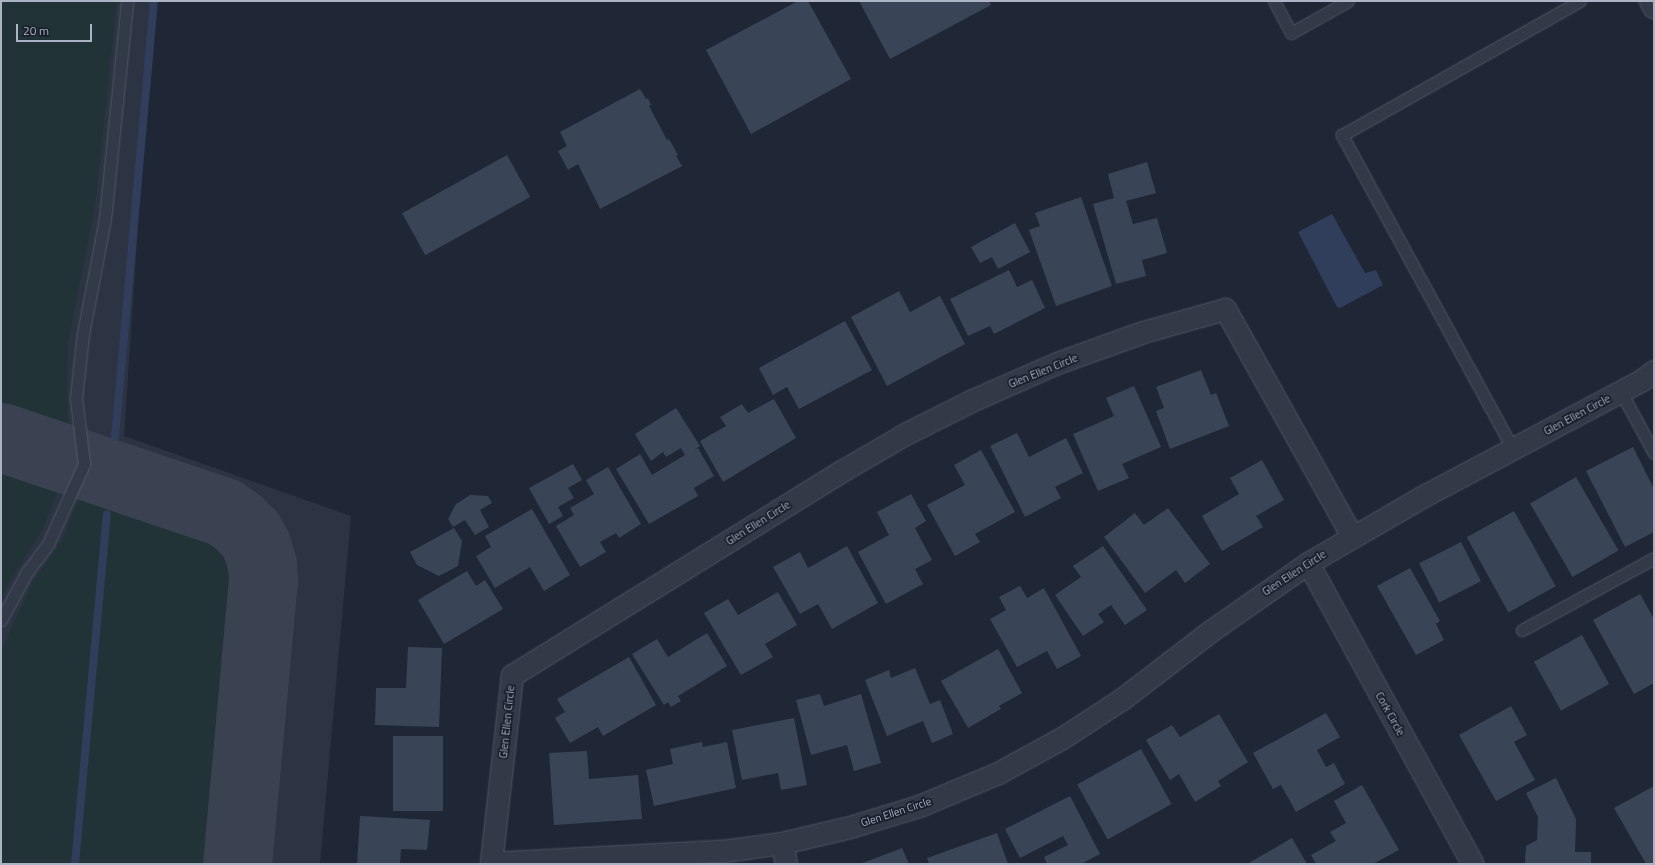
<!DOCTYPE html>
<style>
body{margin:0}
#map{position:relative;width:1655px;height:865px;overflow:hidden;background:#1f2736;font-family:"Titillium Web",sans-serif}
div>[style]{position:absolute}
[style*='--x']{left:calc(var(--x)*1px);top:calc(var(--y)*1px);width:calc(var(--w)*1px);rotate:calc(var(--a)*1deg)}
.airport>*{inset:0;background:#2c3443}
.green>*{inset:0;background:#213337}
.water>*{inset:0;background:#303e5c}
.stream>*{height:8px;margin:-4px;padding:0 4px;transform-origin:4px;border-radius:4px;background:#303e5c}
.taxiway>*{height:69px;margin:-34.5px;padding:0 34.5px;transform-origin:34.5px;border-radius:34.5px;background:#3a4252}
.building>*{inset:0;background:#3a4457;transform-origin:0 0}
.roads{filter:drop-shadow(0 0 1px #505665) drop-shadow(0 0 1px #505665)}
.service>*{height:11px;margin:-5.5px;padding:0 5.5px;transform-origin:5.5px;border-radius:5.5px;background:#323947}
.minor>*{height:21px;margin:-10.5px;padding:0 10.5px;transform-origin:10.5px;border-radius:10.5px;background:#323947}
.tertiary>*{height:22px;margin:-11px;padding:0 11px;transform-origin:11px;border-radius:11px;background:#323947}
span{translate:-50% -50%;white-space:nowrap;text-align:center;line-height:1.15;-webkit-text-stroke:3.5px #181e2b;paint-order:stroke}
.street-label{font-size:11px;color:#acb3c4}
.frame{position:absolute;inset:0;border:2px solid #acb3c4;pointer-events:none}
.scale{position:absolute;left:16px;top:24px;width:76px;height:18px;box-sizing:border-box;border:2px solid #acb3c4;border-top:0;padding-left:5px;font-size:12px;line-height:14px;white-space:nowrap;color:#acb3c4;-webkit-text-stroke:3px #181e2b;paint-order:stroke}
</style>
<div id="map">
<div class="airport">
<i style="clip-path:polygon(1px 1px,153px 1px,124px 436px,351px 516px,320px 864px,1px 864px)"></i>
</div>
<div class="green">
<i style="clip-path:polygon(1px 1px,117px 1px,95px 206px,68px 344px,67px 389px,68px 421px,57px 435px,1px 418px)"></i>
<i style="clip-path:polygon(1px 467px,57px 493px,43px 529px,9px 583px,1px 601px)"></i>
<i style="clip-path:polygon(78px 499px,137px 509px,209px 538px,228px 559px,231px 573px,207px 864px,1px 864px,1px 651px,32px 583px,63px 539px)"></i>
</div>
<div class="water">
<i style="clip-path:polygon(1332px 214px,1365px 273px,1376px 270px,1383px 285px,1340px 308px,1337px 307px,1298px 232px)"></i>
</div>
<div class="stream">
<i style="--x:115;--y:437;--w:438;--a:-84.9"></i>
<i style="--x:75;--y:864;--w:351;--a:-84.8"></i>
</div>
<div class="taxiway">
<i style="--x:1;--y:437;--w:235;--a:18.6"></i>
<i style="--x:224;--y:512;--w:16;--a:35"></i>
<i style="--x:237;--y:521;--w:18;--a:45"></i>
<i style="--x:250;--y:534;--w:15;--a:62"></i>
<i style="--x:257;--y:547;--w:19;--a:74"></i>
<i style="--x:262;--y:565;--w:14;--a:86"></i>
<i style="--x:263;--y:579;--w:286;--a:95.2"></i>
</div>
<div class="building">
<i style="clip-path:polygon(798px 1px,808px 1px,851px 79px,751px 134px,706px 50px)"></i>
<i style="clip-path:polygon(859px 1px,989px 1px,991px 5px,890px 59px)"></i>
<i style="clip-path:polygon(640px 89px,646px 99px,648px 98px,651px 105px,649px 106px,667px 140px,669px 139px,678px 155px,676px 156px,682px 166px,600px 209px,578px 164px,568px 170px,558px 151px,567px 146px,560px 132px)"></i>
<i style="left:507px;top:155px;width:48px;height:120px;rotate:61deg"></i>
<i style="clip-path:polygon(1147px 162px,1156px 193px,1126px 201px,1133px 224px,1157px 218px,1167px 253px,1142px 260px,1146px 276px,1116px 284px,1093px 204px,1114px 198px,1108px 174px)"></i>
<i style="clip-path:polygon(1081px 197px,1112px 286px,1056px 306px,1029px 230px,1040px 226px,1035px 213px)"></i>
<i style="clip-path:polygon(1015px 223px,1030px 252px,998px 269px,992px 257px,980px 263px,971px 247px)"></i>
<i style="clip-path:polygon(1009px 270px,1017px 287px,1032px 280px,1045px 308px,994px 334px,990px 326px,968px 336px,950px 299px)"></i>
<i style="clip-path:polygon(899px 291px,910px 312px,940px 296px,965px 344px,887px 386px,851px 317px)"></i>
<i style="clip-path:polygon(845px 321px,872px 370px,799px 409px,787px 387px,773px 395px,759px 368px)"></i>
<i style="clip-path:polygon(1201px 370px,1211px 395px,1216px 393px,1229px 426px,1170px 449px,1156px 411px,1164px 408px,1156px 387px)"></i>
<i style="clip-path:polygon(1134px 386px,1161px 447px,1122px 464px,1129px 478px,1098px 491px,1073px 434px,1114px 416px,1106px 398px)"></i>
<i style="clip-path:polygon(774px 399px,796px 438px,723px 482px,700px 441px,726px 426px,720px 417px,742px 404px,748px 413px)"></i>
<i style="clip-path:polygon(676px 408px,700px 446px,694px 450px,698px 448px,714px 476px,694px 488px,698px 496px,649px 524px,616px 469px,640px 454px,652px 475px,685px 455px,681px 448px,666px 457px,663px 452px,651px 461px,635px 434px)"></i>
<i style="clip-path:polygon(1017px 433px,1029px 457px,1066px 438px,1083px 473px,1055px 487px,1061px 498px,1025px 517px,990px 446px)"></i>
<i style="clip-path:polygon(1633px 447px,1654px 489px,1654px 532px,1625px 547px,1586px 471px)"></i>
<i style="clip-path:polygon(981px 450px,1015px 512px,975px 534px,980px 542px,955px 556px,927px 505px,965px 485px,954px 465px)"></i>
<i style="clip-path:polygon(1262px 460px,1284px 500px,1256px 516px,1263px 527px,1222px 551px,1202px 516px,1239px 494px,1230px 478px)"></i>
<i style="clip-path:polygon(573px 464px,582px 480px,568px 488px,574px 498px,558px 507px,563px 516px,549px 524px,529px 488px)"></i>
<i style="clip-path:polygon(608px 467px,641px 524px,619px 538px,616px 533px,600px 542px,606px 552px,580px 567px,556px 526px,574px 515px,570px 508px,594px 494px,586px 480px)"></i>
<i style="left:1576px;top:477px;width:85px;height:53px;rotate:60deg"></i>
<i style="clip-path:polygon(911px 494px,926px 521px,915px 528px,932px 560px,915px 569px,923px 584px,886px 604px,858px 552px,889px 535px,877px 512px)"></i>
<i style="clip-path:polygon(470px 495px,488px 496px,492px 503px,480px 510px,489px 527px,475px 535px,465px 520px,453px 527px,448px 519px,456px 504px)"></i>
<i style="clip-path:polygon(1168px 508px,1210px 564px,1185px 583px,1176px 570px,1145px 593px,1104px 537px,1135px 513px,1144px 525px)"></i>
<i style="clip-path:polygon(532px 509px,570px 575px,544px 591px,530px 567px,495px 588px,476px 556px,491px 547px,485px 536px)"></i>
<i style="left:1514px;top:511px;width:86px;height:54px;rotate:61deg"></i>
<i style="clip-path:polygon(454px 528px,462px 541px,458px 566px,439px 576px,417px 565px,410px 552px)"></i>
<i style="left:1461px;top:542px;width:44px;height:47px;rotate:63deg"></i>
<i style="clip-path:polygon(847px 546px,878px 603px,832px 629px,818px 604px,800px 614px,773px 567px,800px 552px,808px 568px)"></i>
<i style="clip-path:polygon(1103px 546px,1147px 610px,1125px 625px,1111px 605px,1098px 614px,1104px 622px,1083px 636px,1055px 595px,1081px 577px,1073px 566px)"></i>
<i style="clip-path:polygon(1410px 568px,1440px 621px,1436px 624px,1444px 640px,1416px 655px,1377px 586px)"></i>
<i style="clip-path:polygon(467px 571px,476px 586px,485px 580px,503px 609px,444px 644px,418px 600px)"></i>
<i style="clip-path:polygon(1020px 586px,1027px 598px,1044px 588px,1081px 656px,1057px 669px,1047px 651px,1017px 667px,990px 619px,1006px 610px,999px 597px)"></i>
<i style="clip-path:polygon(778px 592px,797px 625px,765px 644px,773px 657px,741px 675px,704px 613px,728px 599px,738px 615px)"></i>
<i style="clip-path:polygon(1640px 594px,1654px 619px,1654px 683px,1634px 694px,1593px 620px)"></i>
<i style="clip-path:polygon(707px 633px,727px 666px,678px 696px,681px 701px,671px 707px,668px 702px,664px 705px,632px 654px,657px 639px,668px 657px)"></i>
<i style="left:1582px;top:635px;width:56px;height:55px;rotate:61deg"></i>
<i style="clip-path:polygon(408px 647px,442px 648px,439px 727px,375px 725px,376px 688px,406px 688px)"></i>
<i style="clip-path:polygon(998px 649px,1022px 693px,999px 706px,1001px 709px,968px 728px,941px 681px)"></i>
<i style="clip-path:polygon(629px 657px,656px 705px,603px 736px,598px 727px,570px 743px,555px 718px,565px 712px,557px 699px)"></i>
<i style="clip-path:polygon(915px 668px,930px 704px,940px 700px,953px 734px,932px 743px,923px 721px,887px 736px,865px 680px,889px 670px,891px 678px)"></i>
<i style="clip-path:polygon(820px 694px,824px 706px,861px 694px,881px 763px,854px 771px,847px 745px,811px 755px,796px 700px)"></i>
<i style="clip-path:polygon(1511px 706px,1527px 735px,1514px 742px,1535px 780px,1496px 801px,1459px 735px)"></i>
<i style="clip-path:polygon(1326px 713px,1340px 737px,1317px 750px,1326px 767px,1334px 763px,1345px 784px,1296px 812px,1281px 785px,1273px 789px,1253px 753px)"></i>
<i style="clip-path:polygon(1219px 714px,1248px 762px,1218px 781px,1221px 786px,1195px 802px,1179px 774px,1170px 780px,1146px 740px,1172px 725px,1180px 737px)"></i>
<i style="clip-path:polygon(794px 718px,807px 785px,781px 790px,778px 773px,742px 780px,732px 730px)"></i>
<i style="left:393px;top:736px;width:50px;height:75px"></i>
<i style="clip-path:polygon(702px 742px,703px 747px,727px 742px,736px 788px,654px 806px,646px 770px,673px 764px,670px 749px)"></i>
<i style="left:1141px;top:749px;width:63px;height:73px;rotate:61deg"></i>
<i style="clip-path:polygon(587px 751px,589px 779px,638px 775px,642px 819px,554px 825px,549px 753px)"></i>
<i style="clip-path:polygon(1556px 778px,1576px 819px,1575px 852px,1591px 852px,1591px 864px,1525px 864px,1526px 846px,1537px 840px,1538px 817px,1526px 793px)"></i>
<i style="clip-path:polygon(1362px 785px,1399px 850px,1373px 864px,1316px 864px,1311px 855px,1336px 841px,1330px 832px,1346px 823px,1334px 801px)"></i>
<i style="clip-path:polygon(1654px 786px,1654px 864px,1646px 864px,1614px 808px)"></i>
<i style="clip-path:polygon(1070px 796px,1100px 854px,1081px 864px,1047px 864px,1044px 857px,1068px 845px,1063px 836px,1020px 858px,1005px 829px)"></i>
<i style="clip-path:polygon(360px 816px,430px 820px,427px 850px,401px 849px,400px 864px,357px 864px)"></i>
<i style="clip-path:polygon(997px 833px,1008px 864px,929px 864px,927px 858px)"></i>
<i style="clip-path:polygon(1292px 838px,1307px 864px,1247px 864px)"></i>
<i style="clip-path:polygon(902px 848px,909px 864px,860px 864px)"></i>
</div>
<div class="roads">
<div class="service">
<i style="--x:1274;--y:1;--w:36;--a:62"></i>
<i style="--x:1291;--y:33;--w:65;--a:-29.3"></i>
<i style="--x:1621;--y:392;--w:69;--a:61.6"></i>
<i style="--x:1513;--y:449;--w:358;--a:-118.6"></i>
<i style="--x:1342;--y:135;--w:273;--a:-29.4"></i>
<i style="--x:1;--y:620;--w:55;--a:-61.6"></i>
<i style="--x:27;--y:572;--w:35;--a:-53"></i>
<i style="--x:48;--y:544;--w:88;--a:-65.8"></i>
<i style="--x:84;--y:464;--w:66;--a:-96.9"></i>
<i style="--x:76;--y:398;--w:64;--a:-83.8"></i>
<i style="--x:83;--y:334;--w:117;--a:-79.2"></i>
<i style="--x:105;--y:219;--w:219;--a:-84.2"></i>
<i style="--x:1522;--y:630;--w:150;--a:-28.6"></i>
</div>
<div class="minor">
<i style="--x:1352;--y:536;--w:260;--a:-119.2"></i>
<i style="--x:1225;--y:309;--w:85;--a:164.3"></i>
<i style="--x:1143;--y:332;--w:91;--a:160.2"></i>
<i style="--x:1057;--y:363;--w:94;--a:156.2"></i>
<i style="--x:971;--y:401;--w:72;--a:153.4"></i>
<i style="--x:907;--y:433;--w:78;--a:149.8"></i>
<i style="--x:840;--y:472;--w:386;--a:148.2"></i>
<i style="--x:512;--y:675;--w:189;--a:96.4"></i>
<i style="--x:491;--y:863;--w:232;--a:-3"></i>
<i style="--x:723;--y:851;--w:60;--a:-7.7"></i>
<i style="--x:782;--y:843;--w:70;--a:-13.2"></i>
<i style="--x:850;--y:827;--w:72;--a:-16.9"></i>
<i style="--x:919;--y:806;--w:86;--a:-22.7"></i>
<i style="--x:998;--y:773;--w:73;--a:-28.7"></i>
<i style="--x:1062;--y:738;--w:72;--a:-33"></i>
<i style="--x:1122;--y:699;--w:113;--a:-37.5"></i>
<i style="--x:1212;--y:630;--w:117;--a:-34.9"></i>
<i style="--x:1308;--y:563;--w:129;--a:-30.1"></i>
<i style="--x:1420;--y:498;--w:251;--a:-28"></i>
<i style="--x:1642;--y:380;--w:15;--a:-37"></i>
<i style="--x:1308;--y:563;--w:343;--a:61.3"></i>
<i style="--x:782;--y:843;--w:21;--a:79"></i>
</div>
<div class="tertiary">
<i style="--x:1651;--y:1;--w:7;--a:63"></i>
</div>
</div>
<div class="street-label">
<span style="left:1043px;top:371px;rotate:-22deg">Glen Ellen Circle</span>
<span style="left:1577px;top:415px;rotate:-28deg">Glen Ellen Circle</span>
<span style="left:758px;top:523px;rotate:-32deg">Glen Ellen Circle</span>
<span style="left:1294px;top:573px;rotate:-33deg">Glen Ellen Circle</span>
<span style="left:1390px;top:714px;rotate:61deg">Cork Circle</span>
<span style="left:507px;top:722px;rotate:-84deg">Glen Ellen Circle</span>
<span style="left:896px;top:812px;rotate:-18deg">Glen Ellen Circle</span>
</div>
<div class="frame"></div>
<div class="scale">20 m</div>
</div>
